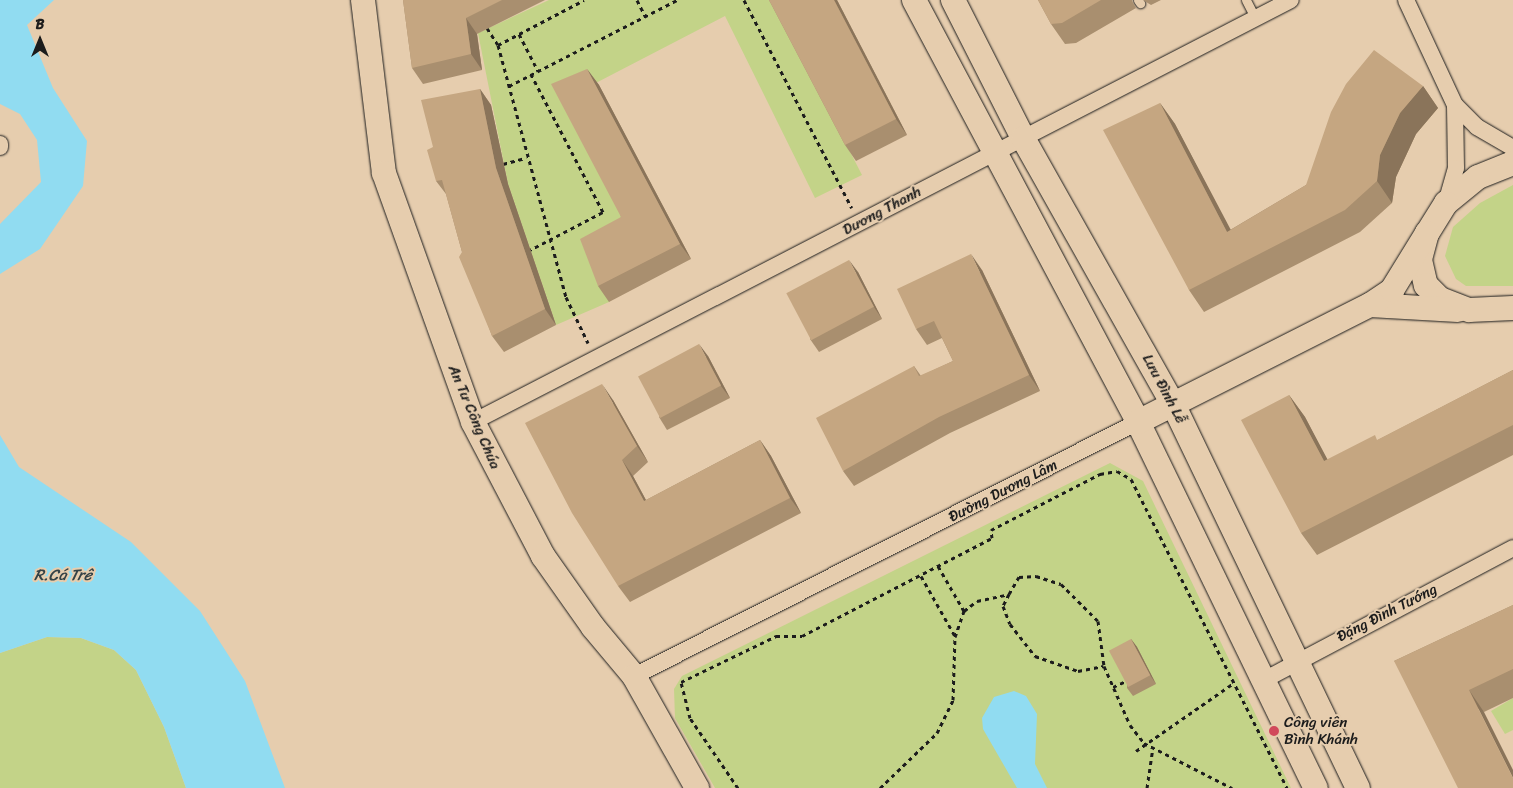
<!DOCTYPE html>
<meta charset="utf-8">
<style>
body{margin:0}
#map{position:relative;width:1513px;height:788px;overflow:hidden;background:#e6cdae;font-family:Sriracha,sans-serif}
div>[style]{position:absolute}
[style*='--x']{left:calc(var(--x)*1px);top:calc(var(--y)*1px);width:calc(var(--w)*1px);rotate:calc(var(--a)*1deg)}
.green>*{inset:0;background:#c3d388}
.water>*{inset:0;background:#91dcf1}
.path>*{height:3px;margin-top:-1.5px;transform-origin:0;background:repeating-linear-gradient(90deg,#1c1c1c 0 4px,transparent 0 8px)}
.roads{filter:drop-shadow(0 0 1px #1c1c1c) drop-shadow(0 0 1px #1c1c1c)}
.lane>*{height:9px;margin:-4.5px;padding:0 4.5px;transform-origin:4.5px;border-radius:4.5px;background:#e6cdae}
.street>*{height:16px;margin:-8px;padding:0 8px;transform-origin:8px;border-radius:8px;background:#e6cdae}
.secondary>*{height:24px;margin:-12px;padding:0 12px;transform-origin:12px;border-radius:12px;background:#e6cdae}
.wall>*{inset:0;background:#a98f6f}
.shaded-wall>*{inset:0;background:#8a745a}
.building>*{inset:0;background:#c5a681;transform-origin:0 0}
.dots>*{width:14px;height:14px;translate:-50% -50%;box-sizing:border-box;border:2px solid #e6cdae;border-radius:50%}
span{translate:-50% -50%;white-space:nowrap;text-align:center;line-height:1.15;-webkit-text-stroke:4px #e6cdae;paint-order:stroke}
.street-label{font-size:15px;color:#1c1c1c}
.poi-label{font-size:15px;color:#1c1c1c}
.left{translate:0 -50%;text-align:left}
.water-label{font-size:16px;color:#334247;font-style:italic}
.north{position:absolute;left:15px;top:15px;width:50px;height:50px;-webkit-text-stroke:4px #e6cdae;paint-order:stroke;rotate:0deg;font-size:14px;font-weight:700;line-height:20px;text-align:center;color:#1c1c1c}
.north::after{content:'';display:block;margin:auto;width:18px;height:22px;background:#1c1c1c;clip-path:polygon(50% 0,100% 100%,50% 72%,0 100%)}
</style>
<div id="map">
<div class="green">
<i style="clip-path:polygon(549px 0,772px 0,862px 175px,815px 198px,725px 16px,563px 100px,632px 233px,609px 302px,556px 325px,508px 184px,478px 33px)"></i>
<i style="clip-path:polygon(1513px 185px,1513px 286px,1466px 286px,1456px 279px,1445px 256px,1453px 227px,1480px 203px)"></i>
<i style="clip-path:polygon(1110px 463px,1143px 481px,1291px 788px,715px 788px,675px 718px,674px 689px,682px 676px)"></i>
<i style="clip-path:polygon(47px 637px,81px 638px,114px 650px,136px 670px,164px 727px,186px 788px,0 788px,0 653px)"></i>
<i style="clip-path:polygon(1513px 698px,1513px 730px,1505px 734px,1491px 711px)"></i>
</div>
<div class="water">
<i style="clip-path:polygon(0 0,54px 0,27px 25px,53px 88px,87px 141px,83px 186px,40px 249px,0 274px,0 224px,41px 182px,37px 140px,20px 114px,0 104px)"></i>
<i style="clip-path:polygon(0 435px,19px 467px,131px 542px,200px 611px,245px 681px,285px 788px,186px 788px,164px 727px,136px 670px,114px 650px,81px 638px,47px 637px,0 653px)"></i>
<i style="clip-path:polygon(1014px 691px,1026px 696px,1037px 714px,1035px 764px,1047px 788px,1017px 788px,983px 729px,982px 718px,994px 697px)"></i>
</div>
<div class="path">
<i style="--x:637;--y:0;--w:18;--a:63"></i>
<i style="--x:744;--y:0;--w:234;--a:62.6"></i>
<i style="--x:487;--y:28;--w:20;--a:57"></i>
<i style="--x:498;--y:45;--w:97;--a:-27.6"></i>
<i style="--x:519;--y:34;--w:42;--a:62.8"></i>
<i style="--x:498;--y:45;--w:261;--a:74.9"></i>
<i style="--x:566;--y:297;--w:51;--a:64.4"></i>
<i style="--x:509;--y:86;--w:189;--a:-27.1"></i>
<i style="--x:503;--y:164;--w:24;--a:-15"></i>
<i style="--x:528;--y:251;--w:85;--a:-27.5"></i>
<i style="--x:603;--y:212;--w:156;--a:-117.6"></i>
<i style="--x:938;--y:566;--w:52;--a:60"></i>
<i style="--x:921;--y:576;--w:69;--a:60.5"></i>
<i style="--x:1009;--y:594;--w:13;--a:117"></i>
<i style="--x:1003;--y:606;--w:19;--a:69"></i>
<i style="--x:1010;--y:624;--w:41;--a:52"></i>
<i style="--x:1035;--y:656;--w:46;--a:19.2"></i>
<i style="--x:1078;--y:671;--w:26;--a:-11"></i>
<i style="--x:1113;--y:687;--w:14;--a:-25"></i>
<i style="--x:1136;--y:751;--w:119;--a:-34.8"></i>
<i style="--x:738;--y:788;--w:85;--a:-124.4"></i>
<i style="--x:690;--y:718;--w:37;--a:-104"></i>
<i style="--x:681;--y:682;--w:106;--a:-25.8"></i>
<i style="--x:776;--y:636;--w:26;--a:0"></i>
<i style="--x:802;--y:636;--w:214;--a:-27.3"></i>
<i style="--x:992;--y:538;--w:8;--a:-97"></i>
<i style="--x:991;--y:530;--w:123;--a:-27.2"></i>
<i style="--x:1100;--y:474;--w:17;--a:-10"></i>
<i style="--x:1117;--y:471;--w:16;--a:30"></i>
<i style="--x:1131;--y:479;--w:346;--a:63.2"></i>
<i style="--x:880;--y:788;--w:79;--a:-44"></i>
<i style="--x:937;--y:733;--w:37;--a:-64"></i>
<i style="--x:953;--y:700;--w:63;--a:-88.2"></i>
<i style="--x:955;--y:637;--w:28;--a:-71"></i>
<i style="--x:964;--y:611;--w:16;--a:-38"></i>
<i style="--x:977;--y:601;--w:33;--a:-12"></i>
<i style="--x:1009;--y:594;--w:20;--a:-60"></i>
<i style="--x:1019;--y:577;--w:17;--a:-3"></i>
<i style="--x:1036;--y:576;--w:26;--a:18"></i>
<i style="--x:1061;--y:584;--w:52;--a:45"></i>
<i style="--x:1098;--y:621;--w:45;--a:82.4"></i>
<i style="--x:1104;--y:666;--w:64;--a:66.2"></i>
<i style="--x:1130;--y:725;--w:23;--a:52"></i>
<i style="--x:1144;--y:743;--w:99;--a:27.1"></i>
<i style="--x:1147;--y:788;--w:41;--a:-81.7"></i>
</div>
<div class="roads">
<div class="lane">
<i style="--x:1138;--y:0;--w:4;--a:56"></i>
<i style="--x:1246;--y:0;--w:20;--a:63"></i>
</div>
<div class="street">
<i style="--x:1406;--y:0;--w:116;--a:65"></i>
<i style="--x:1455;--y:105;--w:63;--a:89.1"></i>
<i style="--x:1456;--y:168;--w:36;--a:106"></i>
<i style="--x:1455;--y:105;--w:31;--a:45"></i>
<i style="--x:1477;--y:127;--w:42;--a:30.3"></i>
<i style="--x:0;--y:144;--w:3;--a:90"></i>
<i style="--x:473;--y:422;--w:920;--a:-27.29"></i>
<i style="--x:634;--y:676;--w:564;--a:-26.75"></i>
<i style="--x:1262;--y:681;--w:284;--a:-27.9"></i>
</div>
<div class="secondary">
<i style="--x:363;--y:0;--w:174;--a:83.1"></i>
<i style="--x:384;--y:173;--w:264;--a:70.3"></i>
<i style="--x:473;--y:422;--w:151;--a:62.4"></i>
<i style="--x:543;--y:556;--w:87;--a:54.8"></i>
<i style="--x:593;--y:627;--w:64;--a:50.1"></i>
<i style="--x:634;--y:676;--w:129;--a:60.6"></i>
<i style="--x:914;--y:0;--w:478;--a:62"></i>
<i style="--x:1138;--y:422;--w:407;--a:64.1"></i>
<i style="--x:953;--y:0;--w:155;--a:63.1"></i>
<i style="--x:1023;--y:138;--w:308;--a:60.6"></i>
<i style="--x:1174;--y:406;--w:424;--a:64.3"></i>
<i style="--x:1513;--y:163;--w:38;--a:158"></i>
<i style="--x:1478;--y:177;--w:41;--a:140.9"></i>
<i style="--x:1446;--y:203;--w:36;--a:122"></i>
<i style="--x:1427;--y:233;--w:28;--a:105"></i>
<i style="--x:1420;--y:260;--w:26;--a:77"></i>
<i style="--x:1426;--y:285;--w:20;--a:45"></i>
<i style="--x:1440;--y:299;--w:31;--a:21"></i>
<i style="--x:1469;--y:310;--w:44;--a:-2.6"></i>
<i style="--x:1370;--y:305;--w:88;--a:3.3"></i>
<i style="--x:1138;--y:422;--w:260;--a:-26.8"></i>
<i style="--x:1370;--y:305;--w:27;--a:-34"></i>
<i style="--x:1392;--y:290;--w:67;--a:-58.4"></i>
</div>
</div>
<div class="wall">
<i style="clip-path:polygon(403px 0,545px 0,477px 34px,482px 70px,423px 84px,412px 68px)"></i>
<i style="clip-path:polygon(769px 0,837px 0,907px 135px,856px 161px,845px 145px)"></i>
<i style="clip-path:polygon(1038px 0,1132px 0,1132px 1px,1136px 8px,1076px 43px,1065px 44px,1051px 24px)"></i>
<i style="clip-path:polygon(1143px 0,1161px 0,1151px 5px)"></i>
<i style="clip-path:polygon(587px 69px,599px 85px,691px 259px,609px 302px,598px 286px,621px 217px)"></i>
<i style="clip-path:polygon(1423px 86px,1438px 108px,1416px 134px,1396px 177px,1392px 203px,1360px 232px,1204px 312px,1189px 290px,1160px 103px,1175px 124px,1230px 230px,1306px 185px)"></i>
<i style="clip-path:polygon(480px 89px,491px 105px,508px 184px,556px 325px,504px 352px,492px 336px,462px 252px,446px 194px,436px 181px)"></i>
<i style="clip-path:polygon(982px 270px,1040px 391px,950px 433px,854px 486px,843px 471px,914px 366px,921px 376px,953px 361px,942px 338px,927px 345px,916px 329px)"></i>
<i style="clip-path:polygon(858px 272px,882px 319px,819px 352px,810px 339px)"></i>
<i style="clip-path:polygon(708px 356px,730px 398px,667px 430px,659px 417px)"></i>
<i style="clip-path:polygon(1513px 370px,1513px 455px,1317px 555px,1301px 533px,1289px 395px,1305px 417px,1327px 460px,1378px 440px)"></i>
<i style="clip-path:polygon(613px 400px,648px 462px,633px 476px,646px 500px,760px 440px,771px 456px,801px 513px,630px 602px,618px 586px)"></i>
<i style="clip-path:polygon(1513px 605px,1513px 698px,1484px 712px,1394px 661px)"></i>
<i style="clip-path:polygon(1131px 639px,1137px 647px,1156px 684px,1133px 696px,1127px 688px)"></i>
</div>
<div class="shaded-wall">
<i style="clip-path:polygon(834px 0,837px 0,907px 135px,896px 119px)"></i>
<i style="clip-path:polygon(466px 18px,477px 34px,482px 70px,471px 54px)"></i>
<i style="clip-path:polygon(587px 69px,599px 85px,691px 259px,680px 244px)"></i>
<i style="clip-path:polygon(1423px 86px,1438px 108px,1416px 134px,1396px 177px,1392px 203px,1377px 181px,1380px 155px,1400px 113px)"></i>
<i style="clip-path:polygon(480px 89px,491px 105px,508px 184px,556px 325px,545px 309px,496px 168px)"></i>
<i style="clip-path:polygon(1160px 103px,1175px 124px,1243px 253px,1227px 232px)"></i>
<i style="clip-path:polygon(971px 254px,982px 270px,1040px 391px,1029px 375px)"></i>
<i style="clip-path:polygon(849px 260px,858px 272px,882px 319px,874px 307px)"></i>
<i style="clip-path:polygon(699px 344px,708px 356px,730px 398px,721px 386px)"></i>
<i style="clip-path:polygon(602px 384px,613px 400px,648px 462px,637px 446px)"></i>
<i style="clip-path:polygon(1289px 395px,1305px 417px,1340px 483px,1324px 461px)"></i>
<i style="clip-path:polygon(760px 440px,771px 456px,801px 513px,790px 498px)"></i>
<i style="clip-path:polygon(622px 460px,633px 476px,655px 517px,644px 501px)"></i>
<i style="clip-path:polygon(1131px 639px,1137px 647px,1156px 684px,1150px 675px)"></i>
<i style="clip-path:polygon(1469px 690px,1484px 712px,1513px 770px,1513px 778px)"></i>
</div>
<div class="building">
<i style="clip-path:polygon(403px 0,502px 0,466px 18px,471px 54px,412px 68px)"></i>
<i style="clip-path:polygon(769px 0,834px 0,896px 119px,845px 145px)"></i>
<i style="clip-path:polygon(1038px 0,1101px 0,1062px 23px,1051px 24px)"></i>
<i style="clip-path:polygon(1374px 50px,1423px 86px,1400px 113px,1380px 155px,1377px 181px,1345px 210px,1189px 290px,1103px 130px,1160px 103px,1227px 232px,1306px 185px,1331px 112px,1346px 84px)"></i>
<i style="clip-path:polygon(587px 69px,680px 244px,598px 286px,580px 239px,621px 217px,551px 84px)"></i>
<i style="clip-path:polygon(480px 89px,496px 168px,545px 309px,492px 336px,459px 257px,462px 252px,442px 180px,436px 181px,427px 150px,433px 147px,421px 100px)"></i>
<i style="clip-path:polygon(971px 254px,1029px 375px,939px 417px,843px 471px,816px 418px,914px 366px,919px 376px,953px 361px,934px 321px,916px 329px,897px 289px)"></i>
<i style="left:849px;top:260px;width:53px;height:71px;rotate:62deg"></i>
<i style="left:699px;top:344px;width:47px;height:69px;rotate:62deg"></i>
<i style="clip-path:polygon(1513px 370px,1513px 425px,1301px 533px,1241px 420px,1289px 395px,1324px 461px,1375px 435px,1377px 440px)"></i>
<i style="clip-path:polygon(602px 384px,637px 446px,622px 460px,644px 501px,760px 440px,790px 498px,618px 586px,572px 513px,525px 423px)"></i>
<i style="clip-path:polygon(1513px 605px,1513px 669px,1469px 690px,1513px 778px,1513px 788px,1458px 788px,1394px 661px)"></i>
<i style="left:1131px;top:639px;width:41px;height:25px;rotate:62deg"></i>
</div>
<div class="dots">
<i style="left:1274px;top:731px;background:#d1495b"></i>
</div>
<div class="street-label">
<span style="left:882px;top:211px;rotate:-28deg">Dương Thanh</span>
<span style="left:1164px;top:389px;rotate:62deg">Lưu Đình Lễ</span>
<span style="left:474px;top:417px;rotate:67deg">An Tư Công Chúa</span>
<span style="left:1003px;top:491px;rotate:-27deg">Đường Dương Lâm</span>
<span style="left:1387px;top:613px;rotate:-27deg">Đặng Đình Tướng</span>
</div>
<div class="poi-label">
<span class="left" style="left:1284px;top:731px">Công viên<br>Bình Khánh</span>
</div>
<div class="water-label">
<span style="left:63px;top:575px">R.Cá Trê</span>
</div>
<div class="north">B</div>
</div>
